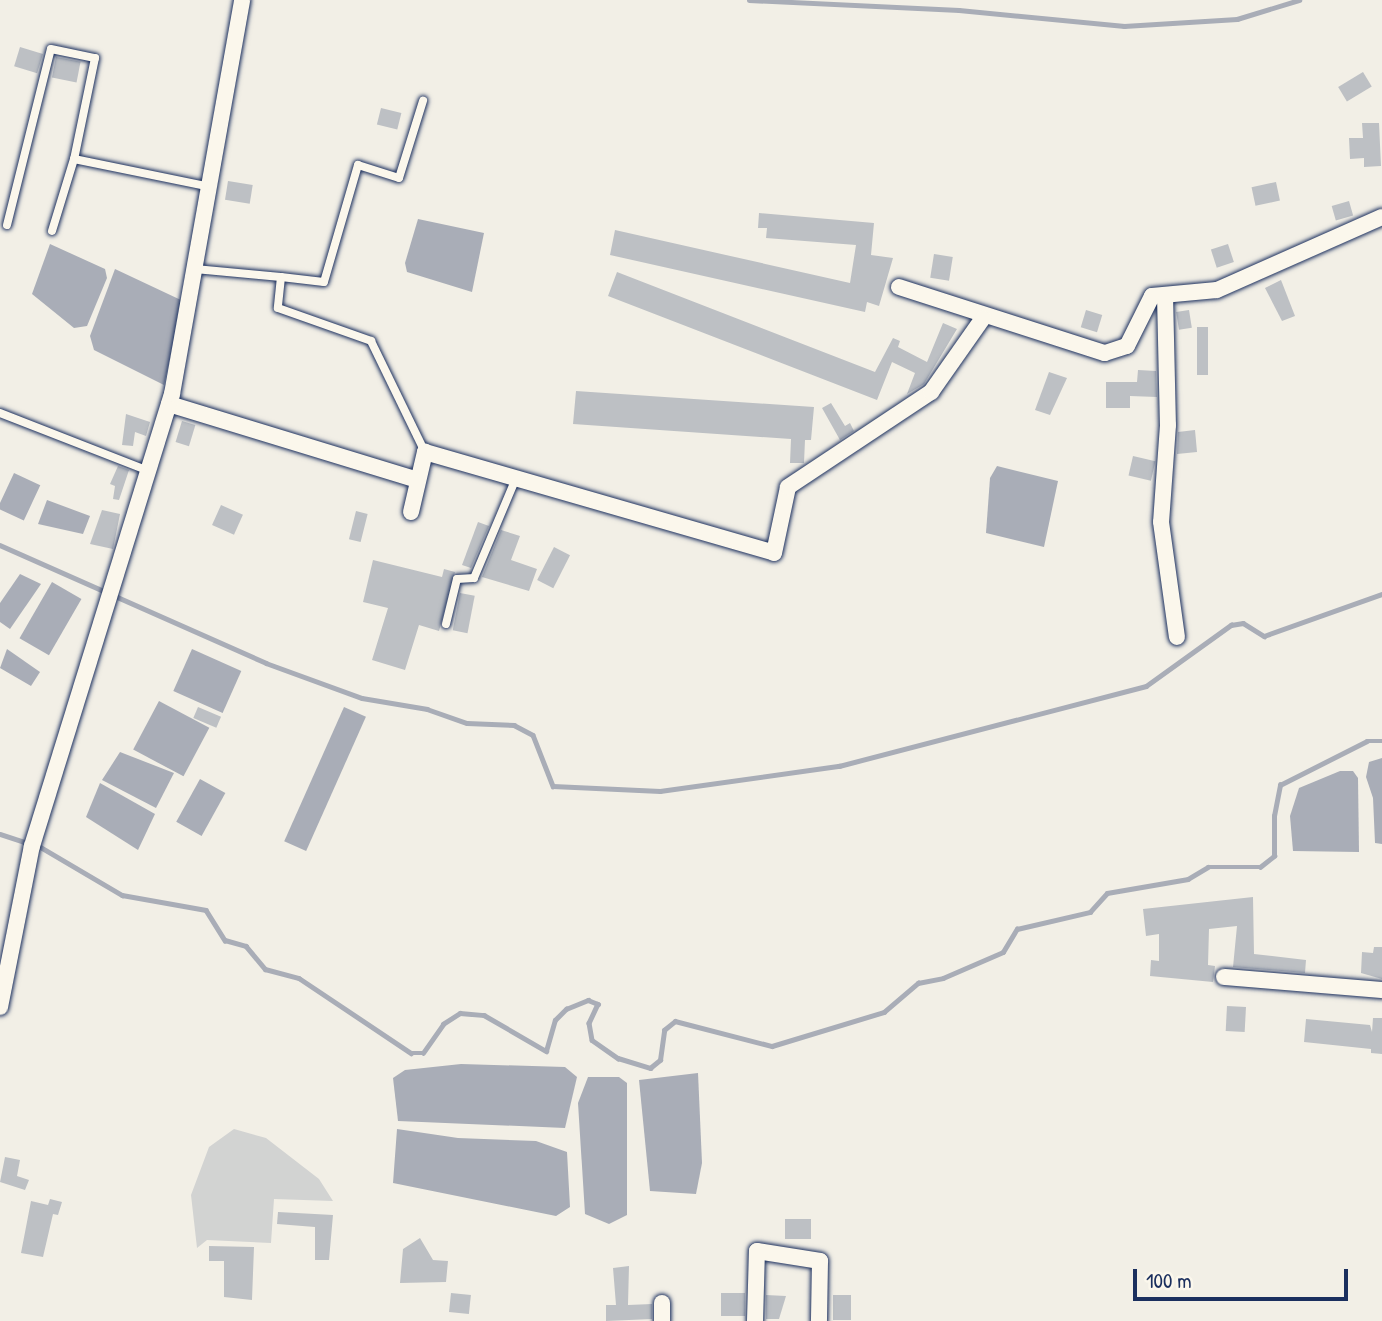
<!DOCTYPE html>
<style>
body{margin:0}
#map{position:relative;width:1382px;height:1321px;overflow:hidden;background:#f2efe6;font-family:"Patrick Hand",sans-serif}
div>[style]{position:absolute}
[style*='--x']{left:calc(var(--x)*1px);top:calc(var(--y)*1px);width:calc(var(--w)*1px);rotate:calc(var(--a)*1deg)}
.green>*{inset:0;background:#d2d3d2}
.water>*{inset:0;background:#a9adb7;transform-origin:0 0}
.stream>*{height:4.5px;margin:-2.25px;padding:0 2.25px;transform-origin:2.25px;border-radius:2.25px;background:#a9adb7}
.building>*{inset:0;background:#bdc0c4;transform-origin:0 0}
.roads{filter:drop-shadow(0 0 2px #1b2f5e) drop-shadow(0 0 2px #1b2f5e)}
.service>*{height:8px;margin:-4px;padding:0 4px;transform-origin:4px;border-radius:4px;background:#fbf7ec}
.minor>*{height:16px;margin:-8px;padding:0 8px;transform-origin:8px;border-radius:8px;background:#fbf7ec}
span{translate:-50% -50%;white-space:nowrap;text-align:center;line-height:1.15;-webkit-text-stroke:6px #fbf7ec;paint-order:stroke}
.scale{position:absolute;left:1133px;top:1269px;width:215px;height:32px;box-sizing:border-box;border:4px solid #1b2f5e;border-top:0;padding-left:9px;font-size:21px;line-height:24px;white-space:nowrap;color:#1b2f5e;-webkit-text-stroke:5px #fbf7ec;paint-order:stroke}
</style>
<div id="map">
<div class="green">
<i style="clip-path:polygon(234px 1129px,266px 1138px,319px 1179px,333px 1201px,274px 1199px,271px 1243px,207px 1240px,197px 1248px,191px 1195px,209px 1147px)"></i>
</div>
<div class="water">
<i style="clip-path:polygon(418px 219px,484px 233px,472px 292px,407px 272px,405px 263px)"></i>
<i style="clip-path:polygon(50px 244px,105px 269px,107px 278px,87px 326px,74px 328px,32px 294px)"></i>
<i style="clip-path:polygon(115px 269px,183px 301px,164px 385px,94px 350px,90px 336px)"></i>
<i style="clip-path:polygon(997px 466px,1058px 481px,1044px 547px,986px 533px,990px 478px)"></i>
<i style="left:14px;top:473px;width:29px;height:39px;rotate:25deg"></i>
<i style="clip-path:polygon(47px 500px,90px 516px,83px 534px,38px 524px)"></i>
<i style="clip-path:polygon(20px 574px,41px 584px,10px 629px,0 622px,0 603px)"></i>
<i style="left:52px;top:582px;width:34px;height:65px;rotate:30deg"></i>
<i style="clip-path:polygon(7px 649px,40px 672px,31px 686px,0 668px)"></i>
<i style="left:192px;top:649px;width:54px;height:46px;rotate:24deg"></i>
<i style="left:159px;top:701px;width:57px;height:55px;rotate:28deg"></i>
<i style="left:344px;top:707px;width:24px;height:147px;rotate:24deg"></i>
<i style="clip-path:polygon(120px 752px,174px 773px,156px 808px,102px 780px)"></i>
<i style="clip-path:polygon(1382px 758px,1382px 844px,1375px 843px,1373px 798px,1366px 777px,1369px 762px)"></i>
<i style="clip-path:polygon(1340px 771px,1353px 771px,1358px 778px,1359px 852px,1293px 851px,1290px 816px,1299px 788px)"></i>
<i style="left:200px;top:779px;width:29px;height:49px;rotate:29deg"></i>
<i style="clip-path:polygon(100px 783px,155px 814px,138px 850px,86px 817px)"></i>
<i style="clip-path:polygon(461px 1064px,565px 1067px,577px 1077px,565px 1128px,398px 1121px,393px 1078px,405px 1070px)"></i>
<i style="clip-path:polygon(698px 1073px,702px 1163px,696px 1194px,650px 1191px,639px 1080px)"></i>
<i style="clip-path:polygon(588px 1077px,619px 1077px,627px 1083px,627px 1215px,609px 1224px,585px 1214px,578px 1103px)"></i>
<i style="clip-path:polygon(397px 1129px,458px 1138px,536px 1141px,567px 1152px,570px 1207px,556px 1216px,393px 1183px)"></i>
</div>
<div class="stream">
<i style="--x:749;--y:0;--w:210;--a:2.7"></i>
<i style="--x:959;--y:10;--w:166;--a:5.5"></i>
<i style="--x:1124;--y:26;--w:113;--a:-3.5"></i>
<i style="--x:1237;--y:19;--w:65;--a:-17"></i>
<i style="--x:0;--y:545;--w:291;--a:23.9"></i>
<i style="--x:266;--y:663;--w:102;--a:20"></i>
<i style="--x:362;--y:698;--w:66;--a:9.6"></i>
<i style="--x:427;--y:709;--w:42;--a:19.3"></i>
<i style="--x:467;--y:723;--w:47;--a:2.4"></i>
<i style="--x:514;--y:725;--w:21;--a:28"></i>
<i style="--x:533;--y:735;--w:55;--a:68.6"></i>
<i style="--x:553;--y:786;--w:107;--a:2.7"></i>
<i style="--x:660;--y:791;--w:181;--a:-8"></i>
<i style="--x:839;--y:766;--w:317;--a:-14.6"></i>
<i style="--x:1146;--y:686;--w:105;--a:-35.7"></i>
<i style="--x:1231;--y:625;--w:12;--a:-9"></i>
<i style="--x:1243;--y:623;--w:25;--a:32"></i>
<i style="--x:1264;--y:636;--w:125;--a:-19.6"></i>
<i style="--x:0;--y:834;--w:29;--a:18"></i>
<i style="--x:37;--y:845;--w:99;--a:30.5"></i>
<i style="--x:122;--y:895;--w:85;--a:10.1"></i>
<i style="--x:206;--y:910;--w:36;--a:58"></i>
<i style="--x:225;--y:940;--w:22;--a:16"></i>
<i style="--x:246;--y:946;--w:30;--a:50"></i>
<i style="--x:265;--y:969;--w:35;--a:15"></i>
<i style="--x:299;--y:978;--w:135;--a:33.8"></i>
<i style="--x:411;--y:1053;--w:12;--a:0"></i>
<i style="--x:423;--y:1053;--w:35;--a:-55"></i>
<i style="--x:443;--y:1024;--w:20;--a:-33"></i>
<i style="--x:460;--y:1013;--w:24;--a:5"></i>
<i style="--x:484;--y:1015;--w:72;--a:30.1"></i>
<i style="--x:546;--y:1051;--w:32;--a:-74"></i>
<i style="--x:555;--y:1020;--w:16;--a:-45"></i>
<i style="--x:566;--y:1009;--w:24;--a:-22"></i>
<i style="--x:588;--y:1000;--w:11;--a:22"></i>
<i style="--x:598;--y:1004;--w:21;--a:115"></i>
<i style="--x:589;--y:1023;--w:17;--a:80"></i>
<i style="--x:592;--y:1040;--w:32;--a:35"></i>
<i style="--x:618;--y:1058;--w:34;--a:17"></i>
<i style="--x:650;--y:1068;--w:13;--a:-39"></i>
<i style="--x:660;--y:1060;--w:30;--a:-82"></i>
<i style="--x:664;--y:1030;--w:14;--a:-39"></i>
<i style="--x:675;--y:1021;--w:100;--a:14.5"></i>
<i style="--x:772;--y:1046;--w:117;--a:-16.9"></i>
<i style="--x:884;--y:1012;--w:45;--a:-40.5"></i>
<i style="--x:918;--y:983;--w:25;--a:-11"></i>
<i style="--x:943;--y:978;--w:65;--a:-23.4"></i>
<i style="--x:1003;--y:952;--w:27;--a:-59"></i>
<i style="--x:1017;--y:929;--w:75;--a:-13.1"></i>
<i style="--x:1090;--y:912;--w:25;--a:-48"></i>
<i style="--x:1107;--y:893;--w:82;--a:-9.8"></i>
<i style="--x:1188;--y:879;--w:23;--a:-31"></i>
<i style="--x:1208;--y:867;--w:52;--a:0"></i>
<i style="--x:1260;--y:867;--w:18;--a:-38"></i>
<i style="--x:1274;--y:856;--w:40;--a:-90"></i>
<i style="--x:1274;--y:816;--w:32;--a:-79"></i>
<i style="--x:1280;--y:785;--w:97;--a:-26.8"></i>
<i style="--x:1367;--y:741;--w:15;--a:0"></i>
</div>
<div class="building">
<i style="left:20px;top:47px;width:24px;height:20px;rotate:17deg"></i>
<i style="left:56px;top:57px;width:25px;height:21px;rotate:11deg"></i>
<i style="left:1363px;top:72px;width:17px;height:29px;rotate:59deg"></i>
<i style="left:381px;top:108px;width:21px;height:17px;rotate:14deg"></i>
<i style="clip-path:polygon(1362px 123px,1379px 123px,1381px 166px,1364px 167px,1364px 158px,1350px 159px,1349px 138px,1363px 138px)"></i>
<i style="left:228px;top:181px;width:25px;height:19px;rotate:9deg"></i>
<i style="left:1276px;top:182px;width:19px;height:25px;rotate:78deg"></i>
<i style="left:1349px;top:201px;width:15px;height:18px;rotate:74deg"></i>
<i style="clip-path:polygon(759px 213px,874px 223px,871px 255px,893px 258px,879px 306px,867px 302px,865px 312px,610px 255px,615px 230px,850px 283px,856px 245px,766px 238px,767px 228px,758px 228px)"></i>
<i style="left:1228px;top:244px;width:19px;height:18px;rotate:72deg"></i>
<i style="left:934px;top:254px;width:19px;height:24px;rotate:9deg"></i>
<i style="clip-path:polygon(617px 272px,875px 372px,893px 338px,900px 341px,898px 347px,927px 362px,943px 323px,957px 329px,924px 384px,907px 394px,915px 373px,892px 362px,877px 400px,608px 296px)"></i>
<i style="clip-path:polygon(1281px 280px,1295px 316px,1282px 321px,1265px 288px)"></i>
<i style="left:1086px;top:310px;width:17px;height:18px;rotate:17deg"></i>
<i style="left:1189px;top:310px;width:18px;height:13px;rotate:81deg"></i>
<i style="left:1197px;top:327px;width:11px;height:48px"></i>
<i style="clip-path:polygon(1138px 370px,1156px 371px,1157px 397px,1130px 396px,1130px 408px,1106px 408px,1106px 382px,1137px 382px)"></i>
<i style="clip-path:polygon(1049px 372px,1067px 378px,1050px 415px,1035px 410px)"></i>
<i style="clip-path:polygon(576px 391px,814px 407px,811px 440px,805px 440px,804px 463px,790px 463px,791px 439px,573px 424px)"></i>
<i style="clip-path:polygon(831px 403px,845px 426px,850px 423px,854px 431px,840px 440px,822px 408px)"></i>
<i style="clip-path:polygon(126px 414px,150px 422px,146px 436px,135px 432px,133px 446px,122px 445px)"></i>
<i style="left:182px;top:421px;width:14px;height:22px;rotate:17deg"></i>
<i style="clip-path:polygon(1195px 430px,1197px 452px,1177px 454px,1178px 432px)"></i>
<i style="left:1133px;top:456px;width:23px;height:20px;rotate:13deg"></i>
<i style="clip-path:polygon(118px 466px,129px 470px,119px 500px,113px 499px,115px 486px,110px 484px)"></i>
<i style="left:221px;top:505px;width:24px;height:22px;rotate:24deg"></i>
<i style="clip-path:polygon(102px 510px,120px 514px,113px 549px,90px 544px)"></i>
<i style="left:356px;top:511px;width:12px;height:29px;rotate:14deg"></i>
<i style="clip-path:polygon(478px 522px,489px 526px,471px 568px,462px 565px)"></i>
<i style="clip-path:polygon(501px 530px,520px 536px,511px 560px,537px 569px,529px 591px,482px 577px)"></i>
<i style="left:554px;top:547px;width:18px;height:37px;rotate:27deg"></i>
<i style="clip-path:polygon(373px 560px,442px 577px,444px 569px,455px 572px,439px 631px,419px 625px,405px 670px,372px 660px,388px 608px,363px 602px)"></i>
<i style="left:460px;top:593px;width:15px;height:38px;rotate:11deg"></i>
<i style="left:198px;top:707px;width:25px;height:12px;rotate:23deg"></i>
<i style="clip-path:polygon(1253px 897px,1254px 954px,1306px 960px,1305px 973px,1233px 967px,1237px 926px,1209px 929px,1208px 965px,1215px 966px,1213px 982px,1150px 976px,1151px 960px,1159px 961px,1159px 934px,1146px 936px,1143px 909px)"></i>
<i style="clip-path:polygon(1374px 947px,1382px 947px,1382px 979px,1361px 973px,1362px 952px,1373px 953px)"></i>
<i style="left:1227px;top:1006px;width:19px;height:25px;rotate:3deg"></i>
<i style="clip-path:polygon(1373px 1018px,1382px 1018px,1382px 1054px,1371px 1053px,1371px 1049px,1304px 1042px,1306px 1019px,1370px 1025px,1372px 1032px)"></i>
<i style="clip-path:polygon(5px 1157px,20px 1160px,17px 1176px,29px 1180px,25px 1190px,0 1182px)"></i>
<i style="clip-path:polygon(50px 1199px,62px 1202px,58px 1215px,53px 1214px,43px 1257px,21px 1253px,31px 1201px,48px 1205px)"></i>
<i style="clip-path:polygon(278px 1212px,333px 1215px,329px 1260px,315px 1260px,315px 1227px,277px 1224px)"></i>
<i style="left:785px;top:1219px;width:26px;height:20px"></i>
<i style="clip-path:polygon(420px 1238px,433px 1260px,448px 1261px,446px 1282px,400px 1283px,403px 1249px)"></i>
<i style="clip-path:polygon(209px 1246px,254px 1247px,252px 1300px,224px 1297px,224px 1261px,209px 1261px)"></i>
<i style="clip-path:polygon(629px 1266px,628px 1305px,652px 1304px,652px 1319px,606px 1321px,606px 1305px,616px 1305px,613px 1268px)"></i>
<i style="left:451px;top:1293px;width:20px;height:19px;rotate:6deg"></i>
<i style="left:721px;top:1293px;width:24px;height:23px"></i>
<i style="clip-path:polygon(766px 1295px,786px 1296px,779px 1319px,766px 1319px)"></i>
<i style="left:833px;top:1295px;width:18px;height:25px"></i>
</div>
<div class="roads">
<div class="service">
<i style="--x:7;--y:225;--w:181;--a:-76"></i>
<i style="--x:51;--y:49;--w:45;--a:11.6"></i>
<i style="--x:95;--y:58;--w:103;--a:101.7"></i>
<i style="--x:74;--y:159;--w:139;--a:11.6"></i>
<i style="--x:52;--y:231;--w:75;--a:-73"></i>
<i style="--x:195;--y:269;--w:86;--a:5.3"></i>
<i style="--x:281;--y:277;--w:31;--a:96"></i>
<i style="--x:278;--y:308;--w:99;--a:19.5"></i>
<i style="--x:371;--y:341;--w:123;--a:64.1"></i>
<i style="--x:281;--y:277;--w:43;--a:6.6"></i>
<i style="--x:324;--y:282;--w:122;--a:-73.8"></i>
<i style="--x:358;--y:165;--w:43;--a:17.6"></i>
<i style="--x:399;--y:178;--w:81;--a:-72.7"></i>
<i style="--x:0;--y:413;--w:160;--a:21.3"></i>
<i style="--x:446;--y:624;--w:46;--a:-76.3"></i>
<i style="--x:457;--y:579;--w:17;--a:-3"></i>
<i style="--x:474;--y:578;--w:108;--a:-67.2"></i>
</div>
<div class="minor">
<i style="--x:899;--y:287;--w:216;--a:17.8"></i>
<i style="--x:1105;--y:353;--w:23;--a:-18"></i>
<i style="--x:1127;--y:346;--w:56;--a:-63.4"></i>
<i style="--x:1152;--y:296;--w:65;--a:-5.3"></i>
<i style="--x:1217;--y:290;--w:180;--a:-23.9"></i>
<i style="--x:1165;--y:295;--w:130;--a:88.7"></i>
<i style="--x:1168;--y:425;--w:97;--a:94.1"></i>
<i style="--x:1161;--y:522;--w:116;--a:82.1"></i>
<i style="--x:169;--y:404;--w:260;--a:17"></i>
<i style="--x:411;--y:512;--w:62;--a:-76.9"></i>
<i style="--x:425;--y:452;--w:363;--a:16.1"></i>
<i style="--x:774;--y:553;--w:67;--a:-78"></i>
<i style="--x:788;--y:487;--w:172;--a:-33.6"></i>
<i style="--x:931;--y:392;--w:90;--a:-54.9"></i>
<i style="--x:1224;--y:977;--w:159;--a:4.7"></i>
<i style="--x:0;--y:1007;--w:164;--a:-78.8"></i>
<i style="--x:32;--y:846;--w:473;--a:-72.8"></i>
<i style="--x:172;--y:394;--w:400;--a:-79.9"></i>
<i style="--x:662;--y:1321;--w:18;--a:-90"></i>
<i style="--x:755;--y:1321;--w:70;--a:-88.4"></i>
<i style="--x:757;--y:1251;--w:64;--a:9"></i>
<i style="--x:820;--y:1261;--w:60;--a:91"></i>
</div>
</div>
<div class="scale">100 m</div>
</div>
